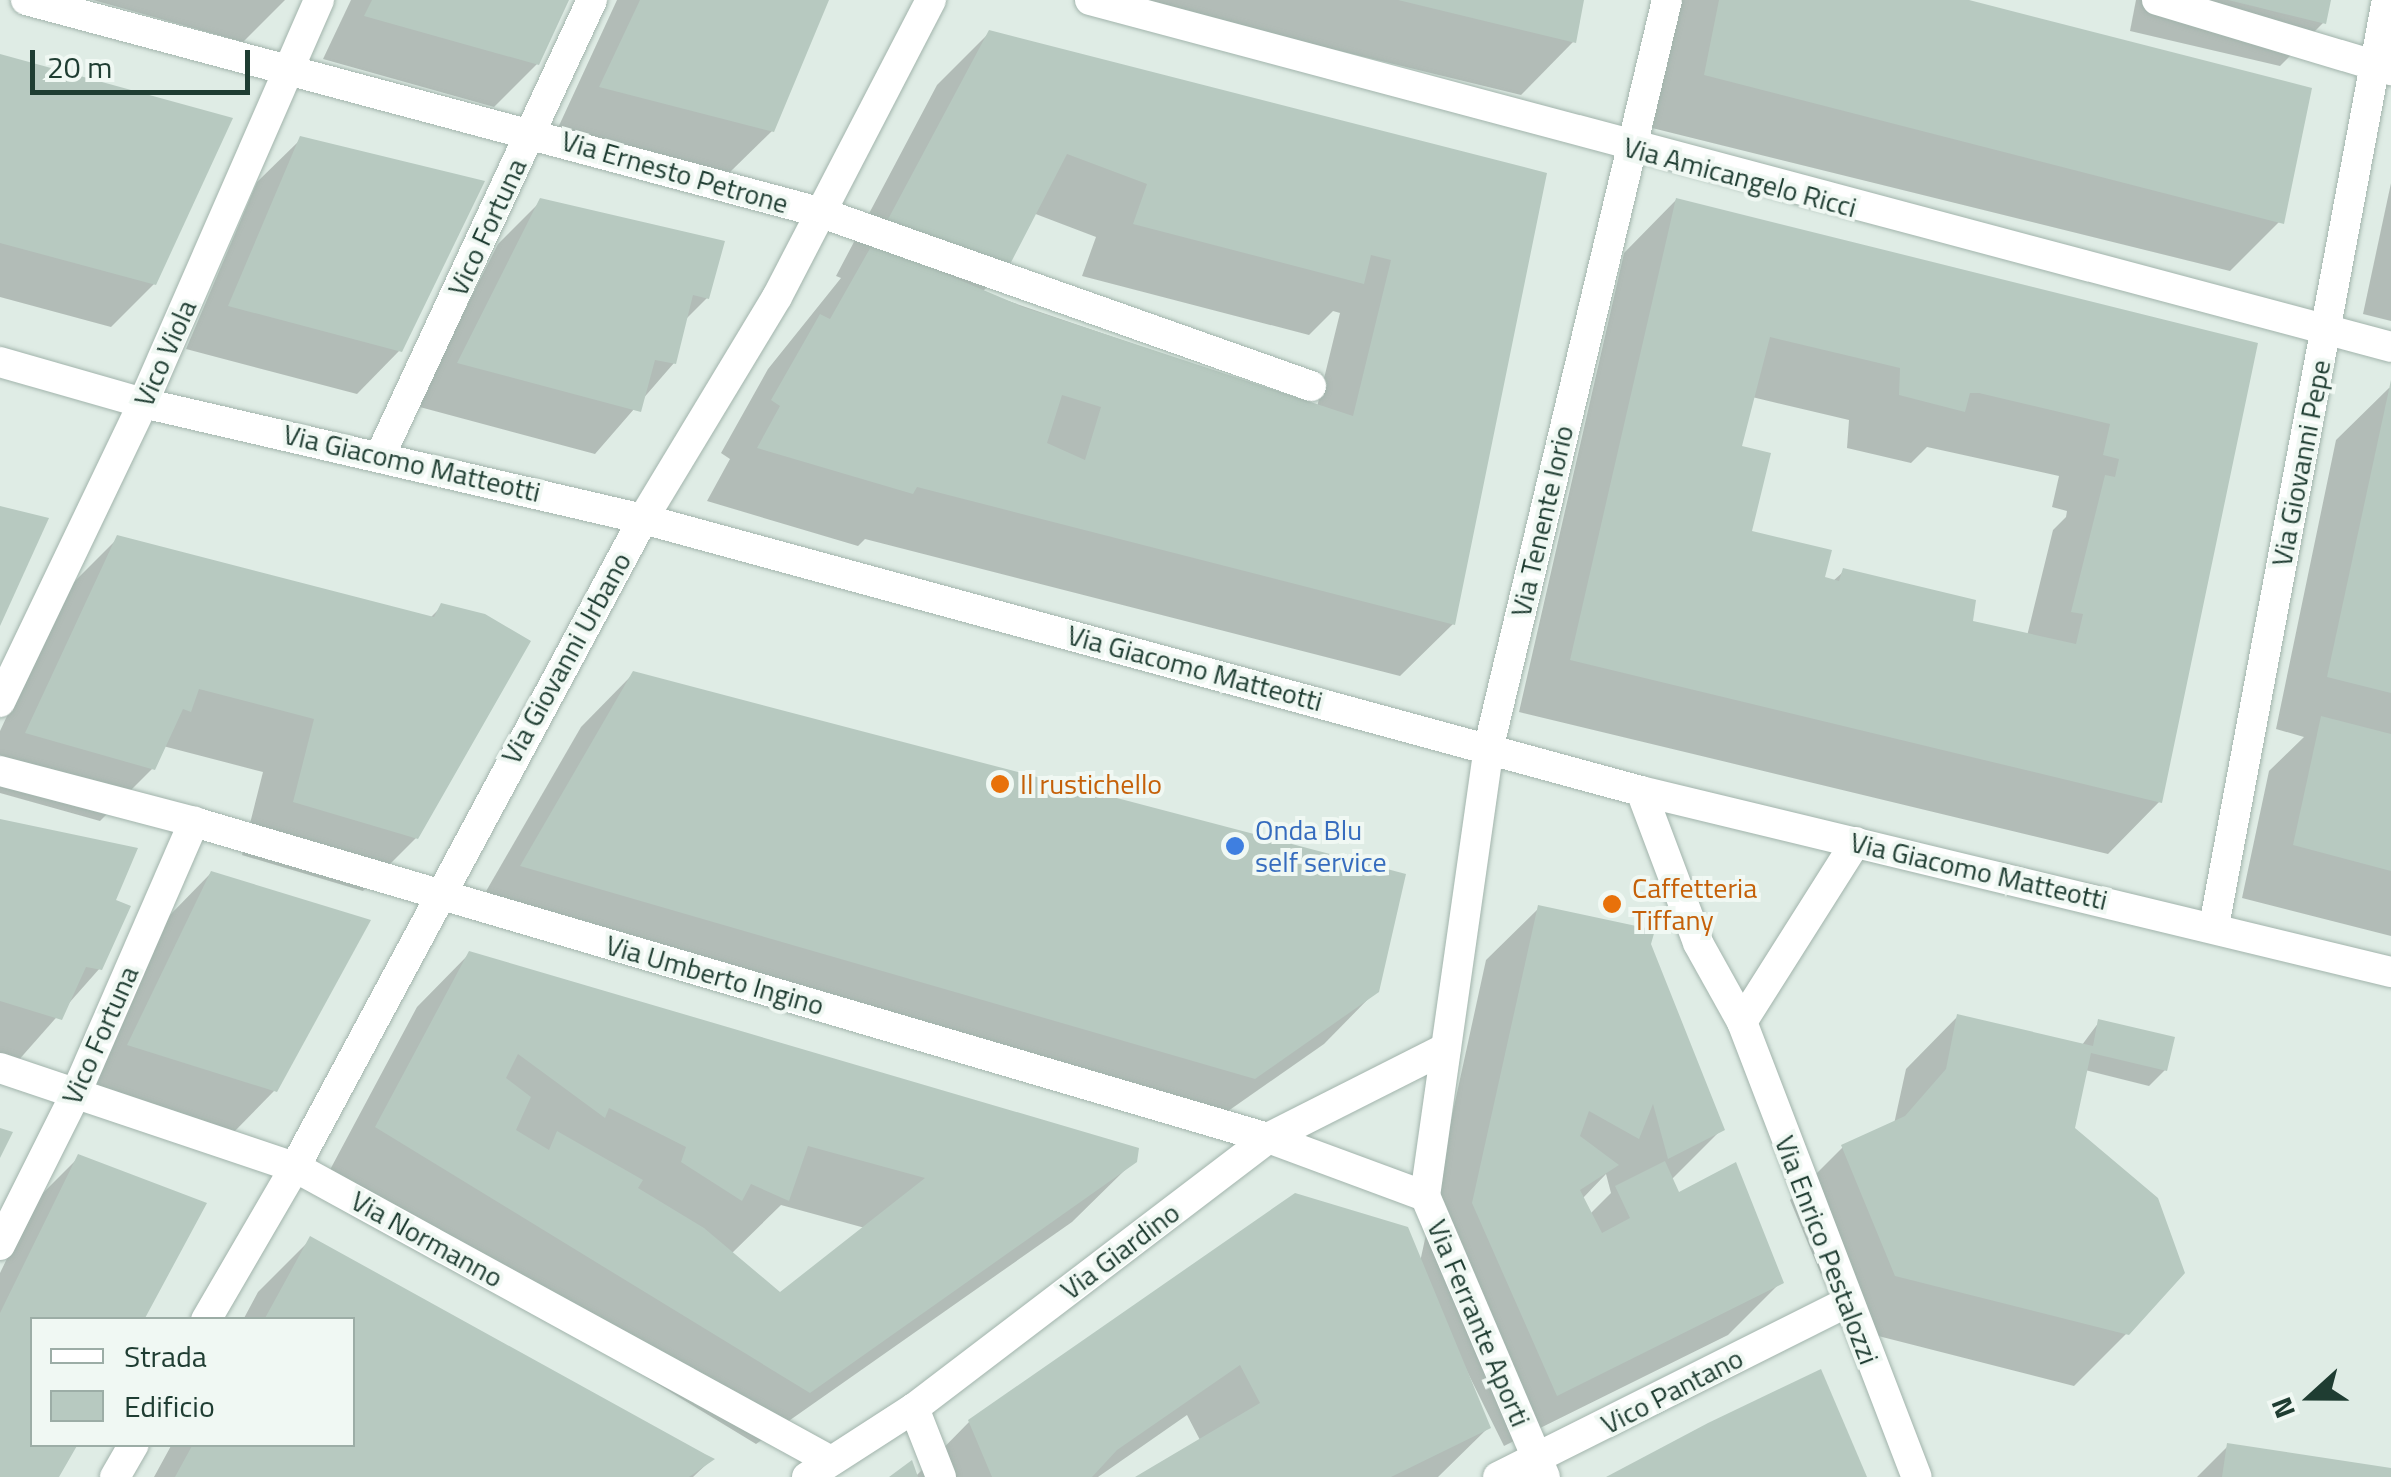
<!DOCTYPE html>
<style>
body{margin:0}
#map{position:relative;width:2391px;height:1477px;overflow:hidden;background:#dfece5;font-family:"Titillium Web",sans-serif}
div>[style]{position:absolute}
[style*='--x']{left:calc(var(--x)*1px);top:calc(var(--y)*1px);width:calc(var(--w)*1px);rotate:calc(var(--a)*1deg)}
.shadow>*{inset:0;background:#0003}
.building>*{inset:0;background:#b7c9c0}
.roads{filter:drop-shadow(0 0 2px #a2b4ac) drop-shadow(0 0 2px #a2b4ac)}
.minor>*{height:30px;margin:-15px;padding:0 15px;transform-origin:15px;border-radius:15px;background:#fff}
.dots>*{width:28px;height:28px;translate:-50% -50%;box-sizing:border-box;border:5px solid #f0f8f3;border-radius:50%}
span{translate:-50% -50%;white-space:nowrap;text-align:center;line-height:1.15;-webkit-text-stroke:8px #f0f8f3;paint-order:stroke}
.street-label{font-size:28px;color:#1f3d32}
.food-label{font-size:28px;color:#c56008}
.left{translate:0 -50%;text-align:left}
.shop-label{font-size:28px;color:#366cbe}
.legend{position:absolute;left:30px;top:1317px;width:325px;height:130px;box-sizing:border-box;background:#f0f8f3;border:2px solid #9cada6;margin:0;padding:12px 18px;list-style:none;font-size:30px;color:#1f3d32}
.legend li{display:flex;align-items:center;gap:20px;height:50px}
.legend b{width:50px;border:2px solid #9cada6}
.north{position:absolute;left:2261px;top:1347px;width:100px;height:100px;-webkit-text-stroke:8px #f0f8f3;paint-order:stroke;rotate:249deg;font-size:28px;font-weight:700;line-height:40px;text-align:center;color:#1f3d32}
.north::after{content:'';display:block;margin:auto;width:35px;height:45px;background:#1f3d32;clip-path:polygon(50% 0,100% 100%,50% 72%,0 100%)}
.scale{position:absolute;left:30px;top:50px;width:220px;height:45px;box-sizing:border-box;border:5px solid #1f3d32;border-top:0;padding-left:12px;font-size:30px;line-height:35px;white-space:nowrap;color:#1f3d32;-webkit-text-stroke:8px #f0f8f3;paint-order:stroke}
</style>
<div id="map">
<div class="shadow">
<i style="clip-path:polygon(93px 0,285px 0,243px 42px)"></i>
<i style="clip-path:polygon(351px 0,566px 0,537px 64px,494px 107px,323px 59px)"></i>
<i style="clip-path:polygon(617px 0,827px 0,772px 131px,728px 174px,557px 130px)"></i>
<i style="clip-path:polygon(1130px 0,1582px 0,1573px 42px,1521px 95px)"></i>
<i style="clip-path:polygon(1679px 0,1956px 0,2283px 218px,2230px 271px,1652px 128px)"></i>
<i style="clip-path:polygon(2136px 0,2328px 0,2323px 23px,2280px 66px,2130px 31px)"></i>
<i style="clip-path:polygon(evenodd,990px 32px,1543px 179px,1453px 624px,1400px 676px,865px 539px,858px 546px,707px 501px,730px 459px,721px 453px,768px 369px,841px 278px,836px 276px,937px 85px,990px 32px,1033px 213px,1096px 237px,1082px 276px,1309px 335px,1333px 311px,1340px 313px,1317px 407px,982px 292px,1004px 271px,1033px 213px)"></i>
<i style="clip-path:polygon(0 57px,154px 284px,111px 327px,0 297px)"></i>
<i style="clip-path:polygon(301px 139px,400px 350px,357px 394px,186px 349px,257px 182px)"></i>
<i style="clip-path:polygon(2391px 183px,2391px 321px,2363px 314px)"></i>
<i style="clip-path:polygon(evenodd,1676px 200px,2255px 345px,2160px 801px,2108px 854px,1519px 712px,1624px 253px,1676px 200px,1752px 397px,1849px 420px,1847px 448px,1911px 463px,1927px 447px,2059px 476px,2052px 507px,2067px 511px,2066px 517px,2053px 530px,2027px 636px,1970px 622px,1844px 571px,1832px 582px,1822px 578px,1749px 532px,1739px 447px,1752px 397px)"></i>
<i style="clip-path:polygon(541px 201px,707px 298px,685px 320px,674px 363px,595px 454px,416px 406px,498px 244px)"></i>
<i style="clip-path:polygon(2389px 388px,2391px 388px,2391px 936px,2242px 898px,2269px 771px,2304px 737px,2276px 729px,2336px 440px)"></i>
<i style="clip-path:polygon(118px 538px,429px 619px,442px 606px,416px 838px,363px 891px,242px 855px,263px 772px,163px 746px,153px 768px,100px 821px,0 793px,0 731px,65px 591px)"></i>
<i style="clip-path:polygon(633px 674px,1377px 990px,1324px 1044px,1201px 1130px,470px 919px,581px 727px)"></i>
<i style="clip-path:polygon(0 822px,112px 902px,100px 968px,17px 1062px,0 1057px)"></i>
<i style="clip-path:polygon(211px 873px,275px 1090px,232px 1134px,85px 1088px,168px 917px)"></i>
<i style="clip-path:polygon(evenodd,1539px 908px,1648px 944px,1722px 1129px,1671px 1180px,1678px 1195px,1781px 1282px,1728px 1335px,1504px 1446px,1457px 1351px,1489px 1427px,1438px 1477px,1137px 1477px,1200px 1440px,1187px 1415px,1098px 1477px,893px 1477px,916px 1476px,969px 1422px,1420px 1262px,1486px 960px,1539px 908px,1606px 1174px,1611px 1193px,1590px 1214px,1582px 1199px,1606px 1174px)"></i>
<i style="clip-path:polygon(evenodd,469px 954px,1126px 1169px,1072px 1222px,756px 1444px,324px 1181px,417px 1007px,469px 954px,781px 1205px,865px 1228px,780px 1295px,731px 1254px,781px 1205px)"></i>
<i style="clip-path:polygon(1958px 1016px,2082px 1045px,2099px 1022px,2165px 1070px,2149px 1086px,2085px 1070px,2072px 1129px,2127px 1333px,2074px 1386px,1843px 1327px,1790px 1200px,1843px 1147px,1894px 1124px,1906px 1069px)"></i>
<i style="clip-path:polygon(79px 1157px,32px 1320px,32px 1444px,56px 1477px,0 1477px,0 1273px,35px 1201px)"></i>
<i style="clip-path:polygon(311px 1239px,711px 1460px,693px 1477px,154px 1477px,172px 1444px,352px 1444px,352px 1320px,243px 1320px,258px 1292px)"></i>
<i style="clip-path:polygon(2228px 1446px,2391px 1471px,2391px 1477px,2197px 1477px)"></i>
</div>
<div class="building">
<i style="clip-path:polygon(372px 0,569px 0,539px 65px,364px 16px)"></i>
<i style="clip-path:polygon(640px 0,829px 0,774px 132px,599px 87px)"></i>
<i style="clip-path:polygon(1398px 0,1584px 0,1576px 43px)"></i>
<i style="clip-path:polygon(1719px 0,1969px 0,2312px 88px,2284px 224px,1704px 75px)"></i>
<i style="clip-path:polygon(2228px 0,2331px 0,2326px 24px)"></i>
<i style="clip-path:polygon(evenodd,989px 30px,1547px 173px,1455px 625px,917px 487px,913px 494px,757px 448px,780px 406px,771px 400px,820px 314px,830px 319px,873px 243px,1023px 307px,1353px 416px,1391px 260px,1371px 255px,1364px 284px,1133px 224px,1147px 184px,1067px 154px,1006px 272px,886px 223px,989px 30px,1062px 395px,1101px 407px,1085px 460px,1047px 443px,1062px 395px)"></i>
<i style="clip-path:polygon(0 54px,233px 118px,156px 285px,0 243px)"></i>
<i style="clip-path:polygon(300px 136px,485px 181px,402px 352px,228px 306px)"></i>
<i style="clip-path:polygon(540px 198px,725px 241px,709px 299px,693px 295px,676px 364px,655px 360px,641px 412px,457px 363px)"></i>
<i style="clip-path:polygon(evenodd,1676px 198px,2258px 343px,2162px 803px,1570px 660px,1676px 198px,1770px 337px,1900px 368px,1899px 395px,1965px 412px,1970px 393px,1979px 393px,2110px 424px,2103px 455px,2119px 459px,2115px 477px,2105px 475px,2071px 612px,2083px 614px,2076px 644px,1973px 621px,1976px 600px,1843px 568px,1839px 581px,1825px 577px,1832px 550px,1752px 531px,1771px 453px,1742px 446px,1770px 337px)"></i>
<i style="clip-path:polygon(2391px 380px,2391px 693px,2327px 677px)"></i>
<i style="clip-path:polygon(0 506px,49px 518px,0 626px)"></i>
<i style="clip-path:polygon(117px 535px,434px 617px,441px 603px,485px 614px,531px 641px,418px 839px,293px 802px,314px 719px,199px 689px,191px 712px,183px 709px,155px 770px,25px 733px)"></i>
<i style="clip-path:polygon(633px 671px,1406px 874px,1379px 992px,1255px 1079px,520px 866px)"></i>
<i style="clip-path:polygon(2321px 716px,2391px 734px,2391px 871px,2293px 845px)"></i>
<i style="clip-path:polygon(0 819px,138px 848px,116px 900px,131px 906px,102px 970px,86px 967px,62px 1020px,0 1001px)"></i>
<i style="clip-path:polygon(211px 871px,371px 920px,277px 1092px,127px 1045px)"></i>
<i style="clip-path:polygon(1538px 905px,1655px 930px,1651px 944px,1725px 1130px,1668px 1159px,1653px 1104px,1639px 1139px,1589px 1111px,1580px 1136px,1619px 1165px,1580px 1190px,1602px 1233px,1630px 1218px,1615px 1186px,1665px 1161px,1679px 1192px,1736px 1162px,1784px 1283px,1557px 1396px,1472px 1203px)"></i>
<i style="clip-path:polygon(evenodd,469px 951px,1139px 1148px,1137px 1162px,810px 1393px,375px 1127px,469px 951px,518px 1054px,605px 1118px,609px 1108px,686px 1147px,681px 1162px,742px 1201px,751px 1184px,789px 1201px,808px 1146px,925px 1178px,780px 1292px,704px 1228px,638px 1188px,643px 1180px,557px 1131px,549px 1150px,516px 1130px,531px 1097px,506px 1078px,518px 1054px)"></i>
<i style="clip-path:polygon(1957px 1014px,2093px 1046px,2098px 1019px,2175px 1037px,2167px 1071px,2091px 1053px,2075px 1128px,2158px 1198px,2185px 1273px,2129px 1335px,1895px 1276px,1841px 1145px,1905px 1116px,1946px 1069px)"></i>
<i style="clip-path:polygon(0 1128px,13px 1132px,0 1158px)"></i>
<i style="clip-path:polygon(78px 1154px,207px 1203px,144px 1320px,32px 1320px,32px 1444px,78px 1444px,59px 1477px,0 1477px,0 1313px)"></i>
<i style="clip-path:polygon(1295px 1193px,1408px 1227px,1491px 1428px,1391px 1477px,1135px 1477px,1260px 1403px,1240px 1365px,1117px 1450px,1092px 1477px,992px 1477px,968px 1420px)"></i>
<i style="clip-path:polygon(310px 1236px,705px 1454px,715px 1459px,689px 1477px,175px 1477px,193px 1444px,352px 1444px,352px 1320px,264px 1320px)"></i>
<i style="clip-path:polygon(1821px 1369px,1867px 1477px,1606px 1477px,1708px 1423px)"></i>
<i style="clip-path:polygon(2227px 1443px,2391px 1468px,2391px 1477px,2222px 1477px)"></i>
<i style="clip-path:polygon(912px 1460px,918px 1477px,889px 1477px)"></i>
</div>
<div class="roads">
<div class="minor">
<i style="--x:26;--y:0;--w:821;--a:14.97"></i>
<i style="--x:819;--y:212;--w:522;--a:19.48"></i>
<i style="--x:1090;--y:0;--w:1346;--a:14.93"></i>
<i style="--x:2157;--y:0;--w:244;--a:16.7"></i>
<i style="--x:0;--y:362;--w:149;--a:16"></i>
<i style="--x:143;--y:403;--w:513;--a:13.06"></i>
<i style="--x:643;--y:519;--w:1034;--a:15.25"></i>
<i style="--x:1641;--y:791;--w:772;--a:13.57"></i>
<i style="--x:381;--y:454;--w:501;--a:-65.07"></i>
<i style="--x:0;--y:702;--w:331;--a:-64.4"></i>
<i style="--x:143;--y:403;--w:440;--a:-66.4"></i>
<i style="--x:0;--y:771;--w:201;--a:14.7"></i>
<i style="--x:194;--y:822;--w:1120;--a:16.4"></i>
<i style="--x:1268;--y:1138;--w:167;--a:20.3"></i>
<i style="--x:1641;--y:791;--w:162;--a:69.4"></i>
<i style="--x:1698;--y:943;--w:90;--a:60.9"></i>
<i style="--x:1742;--y:1022;--w:487;--a:69"></i>
<i style="--x:2214;--y:926;--w:942;--a:-79.42"></i>
<i style="--x:1742;--y:1022;--w:213;--a:-57.7"></i>
<i style="--x:0;--y:1068;--w:311;--a:18.6"></i>
<i style="--x:295;--y:1167;--w:611;--a:28.75"></i>
<i style="--x:0;--y:1245;--w:170;--a:-63.4"></i>
<i style="--x:76;--y:1093;--w:296;--a:-66.5"></i>
<i style="--x:206;--y:1320;--w:177;--a:-59.8"></i>
<i style="--x:295;--y:1167;--w:736;--a:-61.76"></i>
<i style="--x:643;--y:519;--w:259;--a:-58.9"></i>
<i style="--x:777;--y:297;--w:335;--a:-62.6"></i>
<i style="--x:914;--y:1408;--w:74;--a:68.6"></i>
<i style="--x:115;--y:1477;--w:38;--a:-60"></i>
<i style="--x:807;--y:1477;--w:127;--a:-32.8"></i>
<i style="--x:914;--y:1408;--w:445;--a:-37.3"></i>
<i style="--x:1268;--y:1138;--w:199;--a:-26.8"></i>
<i style="--x:1498;--y:1477;--w:388;--a:-26.6"></i>
<i style="--x:1545;--y:1477;--w:306;--a:-113.1"></i>
<i style="--x:1425;--y:1196;--w:455;--a:-81.9"></i>
<i style="--x:1489;--y:746;--w:767;--a:-76.58"></i>
</div>
</div>
<div class="dots">
<i style="left:1000px;top:784px;background:#e8710a"></i>
<i style="left:1235px;top:846px;background:#3f7fe0"></i>
<i style="left:1612px;top:904px;background:#e8710a"></i>
</div>
<div class="street-label">
<span style="left:675px;top:172px;rotate:16deg">Via Ernesto Petrone</span>
<span style="left:1740px;top:177px;rotate:15deg">Via Amicangelo Ricci</span>
<span style="left:487px;top:227px;rotate:-65deg">Vico Fortuna</span>
<span style="left:165px;top:353px;rotate:-66deg">Vico Viola</span>
<span style="left:412px;top:463px;rotate:13deg">Via Giacomo Matteotti</span>
<span style="left:2301px;top:463px;rotate:-79deg">Via Giovanni Pepe</span>
<span style="left:1542px;top:521px;rotate:-77deg">Via Tenente Iorio</span>
<span style="left:566px;top:658px;rotate:-61deg">Via Giovanni Urbano</span>
<span style="left:1195px;top:668px;rotate:15deg">Via Giacomo Matteotti</span>
<span style="left:1979px;top:871px;rotate:13deg">Via Giacomo Matteotti</span>
<span style="left:715px;top:975px;rotate:16deg">Via Umberto Ingino</span>
<span style="left:100px;top:1035px;rotate:-66deg">Vico Fortuna</span>
<span style="left:427px;top:1239px;rotate:29deg">Via Normanno</span>
<span style="left:1827px;top:1250px;rotate:69deg">Via Enrico Pestalozzi</span>
<span style="left:1120px;top:1251px;rotate:-37deg">Via Giardino</span>
<span style="left:1479px;top:1323px;rotate:67deg">Via Ferrante Aporti</span>
<span style="left:1672px;top:1391px;rotate:-27deg">Vico Pantano</span>
</div>
<div class="food-label">
<span class="left" style="left:1020px;top:784px">Il rustichello</span>
<span class="left" style="left:1632px;top:904px">Caffetteria<br>Tiffany</span>
</div>
<div class="shop-label">
<span class="left" style="left:1255px;top:846px">Onda Blu<br>self service</span>
</div>
<ul class="legend">
<li><b style="height:12px;background:#fff"></b>Strada</li>
<li><b style="height:28px;background:#b7c9c0"></b>Edificio</li>
</ul>
<div class="north">N</div>
<div class="scale">20 m</div>
</div>
